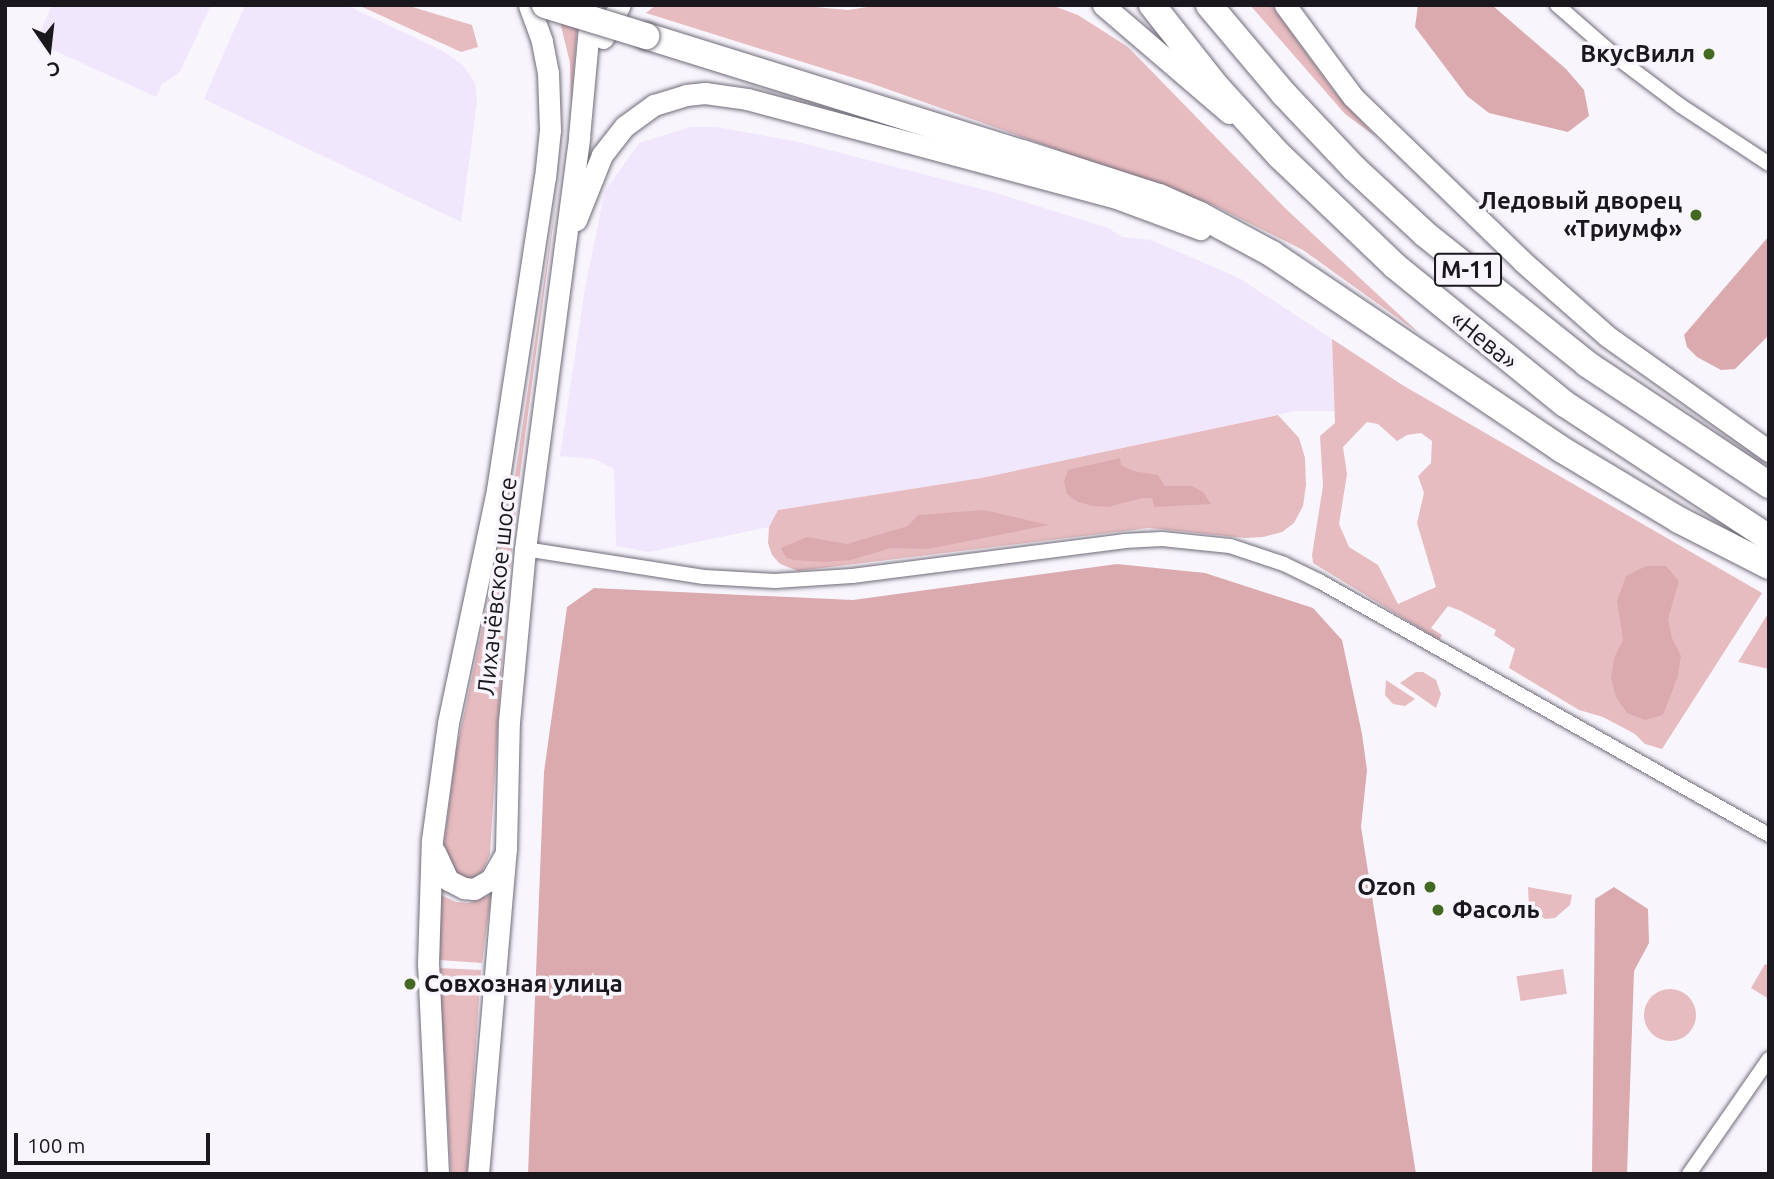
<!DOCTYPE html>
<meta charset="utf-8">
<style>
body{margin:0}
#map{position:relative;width:1774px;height:1179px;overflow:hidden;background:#f8f5fd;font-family:Ubuntu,sans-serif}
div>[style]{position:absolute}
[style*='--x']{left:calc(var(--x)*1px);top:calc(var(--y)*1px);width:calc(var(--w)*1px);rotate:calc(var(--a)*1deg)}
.built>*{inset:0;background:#f0e7fd}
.green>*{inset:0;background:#e7bcc0;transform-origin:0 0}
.round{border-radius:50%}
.forest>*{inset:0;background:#dbaaae}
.roads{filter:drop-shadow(0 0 2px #706b78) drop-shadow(0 0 2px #706b78)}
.street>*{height:14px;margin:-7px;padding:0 7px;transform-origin:7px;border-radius:7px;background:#fff}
.secondary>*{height:21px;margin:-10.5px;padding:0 10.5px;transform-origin:10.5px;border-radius:10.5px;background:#fff}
.highway>*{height:26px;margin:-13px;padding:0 13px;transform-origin:13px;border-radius:13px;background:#fff}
.bridges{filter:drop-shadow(0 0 2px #706b78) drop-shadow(0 0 2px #706b78)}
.highway-bridge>*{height:26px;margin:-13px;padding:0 13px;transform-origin:13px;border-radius:13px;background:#fff}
.dots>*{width:19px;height:19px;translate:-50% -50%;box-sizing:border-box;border:4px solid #f8f5fd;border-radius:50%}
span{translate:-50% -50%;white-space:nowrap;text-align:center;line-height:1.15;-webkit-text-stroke:7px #f8f5fd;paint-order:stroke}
.shield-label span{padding:2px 5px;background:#f8f5fd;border:2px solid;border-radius:5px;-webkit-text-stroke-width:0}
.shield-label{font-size:23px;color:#1a181d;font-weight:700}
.poi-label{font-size:24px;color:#1a181d;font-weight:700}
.right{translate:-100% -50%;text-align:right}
.left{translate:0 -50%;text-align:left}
.street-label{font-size:24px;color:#1a181d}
.frame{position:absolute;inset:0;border:7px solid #1a181d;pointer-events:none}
.north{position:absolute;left:14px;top:14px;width:70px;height:70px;-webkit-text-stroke:5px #f8f5fd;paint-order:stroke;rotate:166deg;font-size:19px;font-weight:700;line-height:28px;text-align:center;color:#1a181d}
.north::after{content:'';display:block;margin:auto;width:24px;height:32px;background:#1a181d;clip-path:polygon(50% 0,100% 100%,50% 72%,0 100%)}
.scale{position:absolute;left:14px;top:1133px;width:196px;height:32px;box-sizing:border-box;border:4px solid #1a181d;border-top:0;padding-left:9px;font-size:21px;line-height:24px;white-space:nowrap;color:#1a181d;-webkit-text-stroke:5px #f8f5fd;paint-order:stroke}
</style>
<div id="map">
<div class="built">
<i style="clip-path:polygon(52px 5px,211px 5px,180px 72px,162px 84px,156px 97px,36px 42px)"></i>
<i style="clip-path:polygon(245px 5px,346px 5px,443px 51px,463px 65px,475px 83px,477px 102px,461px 222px,204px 99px)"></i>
<i style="clip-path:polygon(691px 127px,716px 127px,794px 141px,993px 192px,1108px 228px,1122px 237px,1151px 240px,1239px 278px,1332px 339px,1335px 411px,1295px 411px,981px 478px,778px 510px,769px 527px,649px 552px,616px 546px,614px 469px,595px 459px,560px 456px,585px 288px,605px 191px,639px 143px)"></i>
</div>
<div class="green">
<i style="clip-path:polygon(358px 5px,406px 5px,472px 25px,478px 47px,461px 52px)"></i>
<i style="clip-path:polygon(556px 5px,579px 5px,571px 104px,570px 63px)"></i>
<i style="clip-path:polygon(656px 5px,792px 5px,848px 10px,880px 5px,1051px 5px,1078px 15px,1128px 47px,1285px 208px,1420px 334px,1303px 250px,1213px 205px,873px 84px,646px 13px)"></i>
<i style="clip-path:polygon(1250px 5px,1271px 5px,1333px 90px,1376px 137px,1345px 114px)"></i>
<i style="clip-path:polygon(557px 194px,517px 497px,504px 626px,490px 854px,482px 872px,474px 878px,464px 879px,458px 877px,443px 852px,456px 752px,516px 470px)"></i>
<i style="clip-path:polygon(evenodd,1332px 339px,1404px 386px,1762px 593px,1662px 749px,1645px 744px,1635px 734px,1603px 717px,1579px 710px,1509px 668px,1515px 649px,1494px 635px,1496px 630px,1461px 611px,1448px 606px,1431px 628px,1442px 635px,1439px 640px,1313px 563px,1312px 555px,1323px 486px,1320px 436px,1335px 423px,1332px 339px,1367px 422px,1378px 424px,1397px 441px,1407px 435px,1421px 433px,1432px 441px,1431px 463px,1418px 476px,1424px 493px,1417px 523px,1436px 587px,1398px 604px,1378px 565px,1349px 547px,1339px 524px,1347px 474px,1343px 447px,1367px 422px)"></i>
<i style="clip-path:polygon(1278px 415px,1299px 438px,1305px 458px,1306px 485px,1303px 506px,1294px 523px,1282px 532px,1263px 537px,1245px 538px,1149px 528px,798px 571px,780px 564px,772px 555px,768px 543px,769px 527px,778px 510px,981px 478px)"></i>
<i style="clip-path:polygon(1769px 612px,1769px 669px,1738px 662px)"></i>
<i style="clip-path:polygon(1416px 672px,1423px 672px,1436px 680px,1441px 694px,1436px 708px,1400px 683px)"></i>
<i style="clip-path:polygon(1386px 680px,1415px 699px,1405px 706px,1393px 704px,1385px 695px)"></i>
<i style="clip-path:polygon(1528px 887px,1572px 895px,1570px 905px,1555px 918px,1545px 919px,1529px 907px)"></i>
<i style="clip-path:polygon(441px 895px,456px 902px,468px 903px,491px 895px,482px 963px,439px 960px)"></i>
<i style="clip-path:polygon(1765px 964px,1769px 966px,1769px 999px,1751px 988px)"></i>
<i style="clip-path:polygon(439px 968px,481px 970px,467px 1174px,451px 1174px)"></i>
<i style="left:1563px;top:969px;width:25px;height:47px;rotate:81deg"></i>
<i class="round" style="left:1644px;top:989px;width:52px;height:52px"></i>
</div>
<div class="forest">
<i style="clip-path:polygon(1418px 5px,1492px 5px,1566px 69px,1584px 90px,1589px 116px,1568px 132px,1489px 113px,1467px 96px,1415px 27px)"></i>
<i style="clip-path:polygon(1769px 236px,1769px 335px,1735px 369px,1721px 370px,1697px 357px,1687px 347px,1684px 335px)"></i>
<i style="clip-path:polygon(1120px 458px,1121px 465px,1133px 471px,1158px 475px,1165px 486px,1191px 486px,1203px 492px,1211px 504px,1154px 507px,1152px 498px,1142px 498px,1108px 507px,1093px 506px,1078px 502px,1067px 494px,1064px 481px,1068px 470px)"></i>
<i style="clip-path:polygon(984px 510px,1049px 525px,928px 549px,891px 548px,851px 560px,825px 562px,794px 560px,786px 558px,781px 548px,807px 537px,847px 544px,908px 526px,918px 515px)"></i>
<i style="clip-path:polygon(1117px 564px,1205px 573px,1313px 608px,1342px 640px,1362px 734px,1367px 770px,1361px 827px,1416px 1174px,528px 1174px,544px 772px,567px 607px,594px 588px,853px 600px)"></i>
<i style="clip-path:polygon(1646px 566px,1666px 566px,1679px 581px,1668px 619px,1672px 638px,1681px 656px,1678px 676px,1663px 715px,1645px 720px,1627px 713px,1616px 697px,1611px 678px,1614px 658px,1623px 640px,1617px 601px,1626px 576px)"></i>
<i style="clip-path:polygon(1614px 887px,1648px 909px,1649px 943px,1634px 971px,1627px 1174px,1592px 1174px,1595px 899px)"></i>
</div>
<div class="roads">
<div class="street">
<i style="--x:1557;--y:5;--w:84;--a:41.1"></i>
<i style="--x:1620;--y:60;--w:76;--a:37"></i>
<i style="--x:1681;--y:106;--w:105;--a:33.4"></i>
<i style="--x:525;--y:549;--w:181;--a:8.9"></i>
<i style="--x:704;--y:577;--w:71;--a:3.2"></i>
<i style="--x:775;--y:581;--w:77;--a:-3.7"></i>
<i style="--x:852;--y:576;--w:274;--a:-7.3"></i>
<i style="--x:1124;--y:541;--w:38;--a:-3"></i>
<i style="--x:1162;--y:539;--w:68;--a:5.9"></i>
<i style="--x:1230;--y:546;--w:57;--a:18.4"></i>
<i style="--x:1284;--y:564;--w:39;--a:26"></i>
<i style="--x:1319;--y:581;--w:517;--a:29.44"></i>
<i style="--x:1689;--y:1174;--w:140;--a:-55.2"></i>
</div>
<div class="secondary">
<i style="--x:1103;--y:5;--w:166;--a:40.6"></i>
<i style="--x:1285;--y:5;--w:114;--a:53.5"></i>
<i style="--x:1353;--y:97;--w:235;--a:44.1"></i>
<i style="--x:1522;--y:261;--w:113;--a:41.4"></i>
<i style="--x:1607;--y:336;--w:199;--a:35.4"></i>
<i style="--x:603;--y:38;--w:37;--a:-63"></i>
<i style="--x:576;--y:220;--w:70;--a:-68.2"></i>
<i style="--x:602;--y:155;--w:37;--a:-52"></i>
<i style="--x:625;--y:126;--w:36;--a:-36"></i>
<i style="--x:654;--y:105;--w:34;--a:-17"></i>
<i style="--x:686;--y:95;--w:19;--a:-6"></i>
<i style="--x:705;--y:93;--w:42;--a:8.1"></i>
<i style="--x:747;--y:99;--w:382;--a:15"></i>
<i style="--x:1116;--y:198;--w:90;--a:20.3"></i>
<i style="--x:435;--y:852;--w:31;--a:65"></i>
<i style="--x:448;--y:880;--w:18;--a:27"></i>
<i style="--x:464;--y:888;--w:10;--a:6"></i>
<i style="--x:474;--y:889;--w:20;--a:-30"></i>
<i style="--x:491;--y:879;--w:24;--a:-60"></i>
<i style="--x:438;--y:1174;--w:210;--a:-92.7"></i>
<i style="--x:428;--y:964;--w:124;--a:-88.2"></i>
<i style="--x:432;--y:840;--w:118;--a:-82.2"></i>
<i style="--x:448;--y:723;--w:238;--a:-78.1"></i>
<i style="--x:497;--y:490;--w:316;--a:-81.3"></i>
<i style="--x:545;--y:178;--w:48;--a:-84.1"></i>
<i style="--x:550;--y:130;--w:57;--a:-92"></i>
<i style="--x:548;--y:73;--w:33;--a:-101"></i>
<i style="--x:542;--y:41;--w:38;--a:-110"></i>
<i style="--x:478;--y:1174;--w:325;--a:-85.1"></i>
<i style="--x:506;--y:850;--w:128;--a:-88.7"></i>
<i style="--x:509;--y:722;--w:174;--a:-84.7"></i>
<i style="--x:525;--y:549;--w:416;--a:-82.5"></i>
<i style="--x:579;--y:137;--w:133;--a:-84.8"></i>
</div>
<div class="highway">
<i style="--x:1152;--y:5;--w:103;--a:51.7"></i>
<i style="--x:1216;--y:86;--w:95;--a:47.6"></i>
<i style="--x:1280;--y:156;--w:159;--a:43.7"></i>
<i style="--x:1395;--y:266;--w:219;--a:39.1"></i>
<i style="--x:1565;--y:404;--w:244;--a:33.3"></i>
<i style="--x:1209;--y:5;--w:116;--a:49.9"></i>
<i style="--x:1284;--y:94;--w:103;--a:46.6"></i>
<i style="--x:1355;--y:169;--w:96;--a:42.9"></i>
<i style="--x:1425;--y:234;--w:208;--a:38.7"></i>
<i style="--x:1587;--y:364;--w:219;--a:33.6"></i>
<i style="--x:646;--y:36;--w:394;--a:17.3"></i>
<i style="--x:1022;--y:153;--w:144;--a:17.8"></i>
<i style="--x:1159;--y:197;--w:45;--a:23.7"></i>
<i style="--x:1200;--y:215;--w:82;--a:28.4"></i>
<i style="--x:1272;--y:254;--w:349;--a:34"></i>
<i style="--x:1561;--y:449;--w:138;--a:31"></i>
<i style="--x:1679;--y:520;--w:101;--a:27.1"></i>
</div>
</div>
<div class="bridges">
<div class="highway-bridge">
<i style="--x:545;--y:5;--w:106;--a:17.1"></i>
</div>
</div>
<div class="dots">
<i style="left:1709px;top:54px;background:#446923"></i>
<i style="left:1696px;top:215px;background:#446923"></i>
<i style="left:1430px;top:887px;background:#446923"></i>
<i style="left:1438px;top:910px;background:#446923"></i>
<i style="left:410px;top:984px;background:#446923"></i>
</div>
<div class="shield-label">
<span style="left:1468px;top:270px">М-11</span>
</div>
<div class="poi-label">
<span class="right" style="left:1695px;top:54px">ВкусВилл</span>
<span class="right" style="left:1682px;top:215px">Ледовый дворец<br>«Триумф»</span>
<span class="right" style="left:1416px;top:887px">Ozon</span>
<span class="left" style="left:1452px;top:910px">Фасоль</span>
<span class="left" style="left:424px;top:984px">Совхозная улица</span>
</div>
<div class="street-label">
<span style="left:1484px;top:340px;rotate:39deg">«Нева»</span>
<span style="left:497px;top:586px;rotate:-84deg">Лихачёвское шоссе</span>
</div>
<div class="frame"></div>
<div class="north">С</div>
<div class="scale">100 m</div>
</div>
